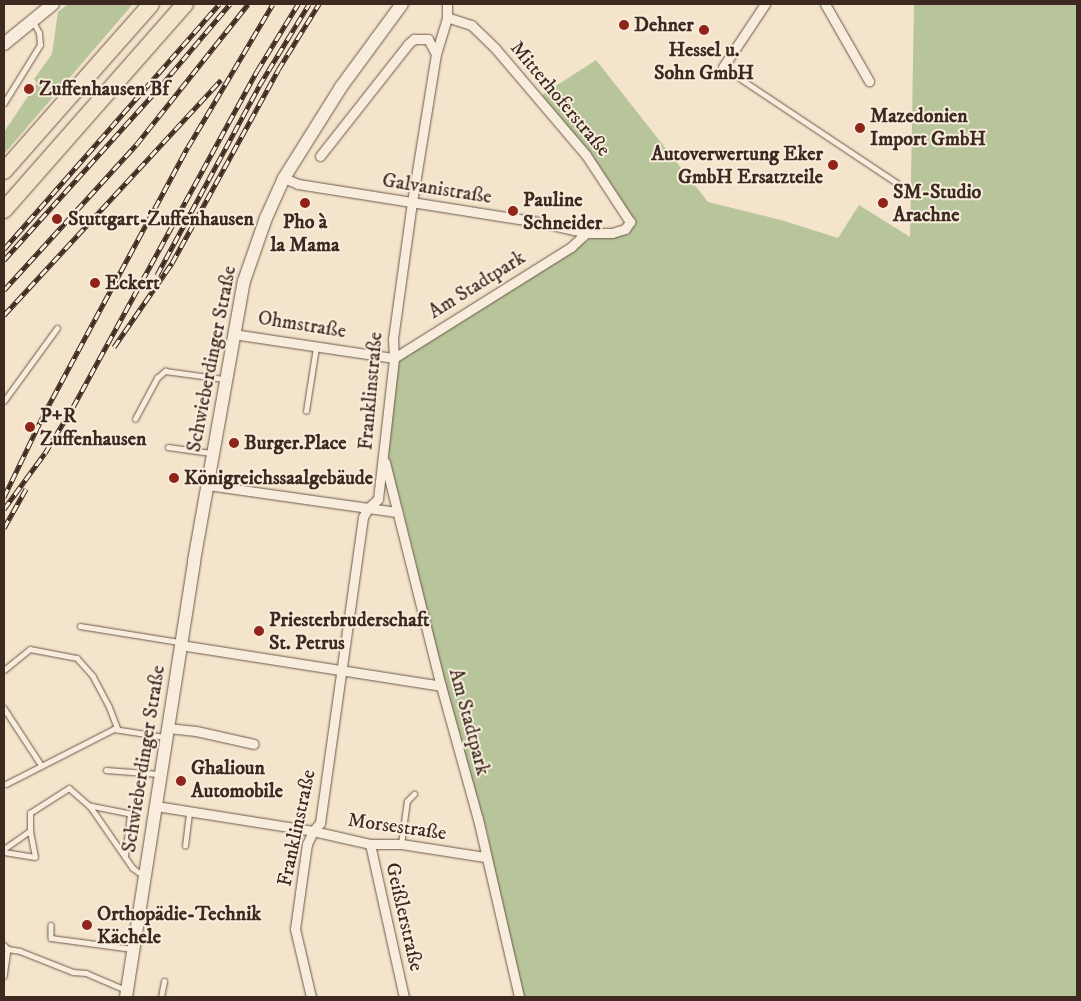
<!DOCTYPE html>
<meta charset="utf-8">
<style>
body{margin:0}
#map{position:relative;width:1081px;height:1001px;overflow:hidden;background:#f4e4cb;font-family:"IM FELL DW Pica",serif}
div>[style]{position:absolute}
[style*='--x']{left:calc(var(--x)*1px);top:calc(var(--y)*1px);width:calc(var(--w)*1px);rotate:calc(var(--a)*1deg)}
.green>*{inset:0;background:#b8c59a}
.roads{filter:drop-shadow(0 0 1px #6b584a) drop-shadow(0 0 1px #6b584a)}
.lane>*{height:4.5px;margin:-2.25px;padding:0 2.25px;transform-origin:2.25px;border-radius:2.25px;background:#f8eddd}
.street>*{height:9px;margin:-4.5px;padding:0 4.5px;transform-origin:4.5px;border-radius:4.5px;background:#f8eddd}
.secondary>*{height:12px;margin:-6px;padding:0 6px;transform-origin:6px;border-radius:6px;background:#f8eddd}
.highway>*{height:16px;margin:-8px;padding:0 8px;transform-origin:8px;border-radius:8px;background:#f4e4cb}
.rail>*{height:5px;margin-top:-2.5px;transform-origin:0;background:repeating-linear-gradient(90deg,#f8eddd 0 9px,#3d291f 0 18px);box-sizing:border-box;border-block:1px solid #3d291f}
.dots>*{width:14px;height:14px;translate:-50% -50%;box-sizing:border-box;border:2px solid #f8eddd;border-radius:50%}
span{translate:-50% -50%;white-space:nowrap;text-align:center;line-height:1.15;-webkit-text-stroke:4px #f8eddd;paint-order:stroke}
.poi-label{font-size:20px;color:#3d291f;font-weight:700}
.left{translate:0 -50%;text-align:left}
.right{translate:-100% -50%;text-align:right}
.street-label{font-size:20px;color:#3d291f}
.frame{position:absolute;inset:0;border:5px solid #3d291f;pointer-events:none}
</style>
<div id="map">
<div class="green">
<i style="clip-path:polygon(68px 4px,133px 4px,4px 154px,4px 132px,37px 83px,34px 79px,52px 54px,58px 12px)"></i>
<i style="clip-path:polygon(914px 4px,1077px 4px,1077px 997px,523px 997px,492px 863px,488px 835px,445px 687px,403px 510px,387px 453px,396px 364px,413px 350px,591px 238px,634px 221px,592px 157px,542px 95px,596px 60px,708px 202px,781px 220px,838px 238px,859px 205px,910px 237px)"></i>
</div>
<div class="roads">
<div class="lane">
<i style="--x:723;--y:67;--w:209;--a:33.7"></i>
<i style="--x:4;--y:103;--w:68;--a:-58.2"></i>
<i style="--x:40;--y:45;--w:12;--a:-95"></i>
<i style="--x:39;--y:33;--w:13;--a:-119"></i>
<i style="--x:4;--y:401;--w:90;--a:-54"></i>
<i style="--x:306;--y:411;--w:65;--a:-81.1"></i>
<i style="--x:135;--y:419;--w:47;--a:-61.8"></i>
<i style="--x:157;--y:378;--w:11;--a:-41"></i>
<i style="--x:165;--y:371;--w:60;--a:7.7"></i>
<i style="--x:168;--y:447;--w:43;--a:7.9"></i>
<i style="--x:80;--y:626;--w:100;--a:9.2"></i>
<i style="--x:4;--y:670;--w:33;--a:-39"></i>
<i style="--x:30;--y:649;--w:48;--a:10.8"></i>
<i style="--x:77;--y:658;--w:24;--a:48"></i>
<i style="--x:93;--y:676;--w:34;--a:62"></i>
<i style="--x:109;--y:706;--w:25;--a:69"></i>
<i style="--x:4;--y:708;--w:69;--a:56.8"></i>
<i style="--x:106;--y:770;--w:53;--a:4.3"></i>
<i style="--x:6;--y:784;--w:121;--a:-27"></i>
<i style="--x:114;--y:729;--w:52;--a:8.9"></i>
<i style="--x:401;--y:844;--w:43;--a:-82.1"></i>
<i style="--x:407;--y:801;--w:10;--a:-45"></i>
<i style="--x:185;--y:846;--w:34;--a:-83"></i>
<i style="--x:4;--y:849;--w:32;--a:-35"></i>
<i style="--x:4;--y:852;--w:31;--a:9"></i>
<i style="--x:35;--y:857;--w:26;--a:-101"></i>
<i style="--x:30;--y:831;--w:18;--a:-90"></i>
<i style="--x:30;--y:813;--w:46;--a:-32.7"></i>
<i style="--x:69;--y:788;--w:28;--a:41"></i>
<i style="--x:125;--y:856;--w:42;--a:-83.2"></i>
<i style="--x:130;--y:814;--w:41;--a:-168.7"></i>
<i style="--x:90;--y:806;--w:75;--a:55.3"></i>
<i style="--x:133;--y:868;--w:14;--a:36"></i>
<i style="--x:51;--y:925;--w:13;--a:90"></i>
<i style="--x:51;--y:938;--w:82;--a:7.7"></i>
<i style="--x:4;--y:945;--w:6;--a:45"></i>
<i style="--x:8;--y:949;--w:27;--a:98"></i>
<i style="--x:8;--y:949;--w:12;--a:9"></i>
<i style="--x:20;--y:951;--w:57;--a:21.6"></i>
<i style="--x:73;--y:972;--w:13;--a:4"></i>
<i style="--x:86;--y:973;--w:43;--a:23"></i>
<i style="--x:161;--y:997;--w:16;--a:-79"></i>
</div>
<div class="street">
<i style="--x:825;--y:4;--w:89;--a:60.3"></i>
<i style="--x:723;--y:67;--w:76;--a:-56.3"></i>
<i style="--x:320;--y:156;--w:142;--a:-51.8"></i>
<i style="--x:408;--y:44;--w:8;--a:-40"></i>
<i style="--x:414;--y:39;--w:14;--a:0"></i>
<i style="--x:428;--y:39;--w:17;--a:62"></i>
<i style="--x:284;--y:178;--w:15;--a:23"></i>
<i style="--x:298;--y:184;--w:249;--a:9"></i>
<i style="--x:544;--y:223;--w:43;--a:13.4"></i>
<i style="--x:233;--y:334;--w:163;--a:8.5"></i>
<i style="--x:394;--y:358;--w:209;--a:-32.1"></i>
<i style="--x:571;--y:247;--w:21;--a:-43"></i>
<i style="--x:586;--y:233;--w:26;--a:0"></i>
<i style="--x:612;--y:233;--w:14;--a:-17"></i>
<i style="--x:625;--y:229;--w:9;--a:-54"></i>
<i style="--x:630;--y:222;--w:80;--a:-123.3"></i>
<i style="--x:586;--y:155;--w:140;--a:-130.4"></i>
<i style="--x:495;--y:48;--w:33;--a:-136"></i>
<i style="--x:471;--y:25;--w:25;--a:-162"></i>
<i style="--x:385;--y:462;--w:231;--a:76"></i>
<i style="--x:441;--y:686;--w:138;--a:74.5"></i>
<i style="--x:478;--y:819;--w:183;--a:77"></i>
<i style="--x:207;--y:485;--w:192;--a:8.1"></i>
<i style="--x:180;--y:645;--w:264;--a:8.9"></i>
<i style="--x:168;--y:728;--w:28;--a:6"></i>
<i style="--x:196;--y:731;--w:59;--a:12.6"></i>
<i style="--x:156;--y:806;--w:159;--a:9"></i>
<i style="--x:313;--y:831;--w:58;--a:12.8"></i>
<i style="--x:370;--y:844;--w:31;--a:0"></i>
<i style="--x:401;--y:844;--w:85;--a:8.8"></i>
<i style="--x:370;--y:844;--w:157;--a:77.5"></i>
<i style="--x:311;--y:997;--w:70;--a:-103.2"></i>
<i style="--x:295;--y:929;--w:36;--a:-82"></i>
<i style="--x:300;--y:893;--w:49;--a:-81.9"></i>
<i style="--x:307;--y:844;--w:14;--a:-65"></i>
<i style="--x:313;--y:831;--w:11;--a:-49"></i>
<i style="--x:320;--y:823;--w:309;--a:-82"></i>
<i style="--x:363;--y:517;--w:10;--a:-61"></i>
<i style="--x:368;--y:508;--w:13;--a:-42"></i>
<i style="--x:378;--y:499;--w:142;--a:-83.5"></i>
<i style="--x:394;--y:358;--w:19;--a:-93"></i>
<i style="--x:393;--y:339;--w:138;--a:-82.1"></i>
<i style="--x:412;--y:202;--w:150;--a:-80.8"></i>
<i style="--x:436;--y:54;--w:39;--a:-73"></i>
<i style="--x:447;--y:17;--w:13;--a:-90"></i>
</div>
<div class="secondary">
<i style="--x:4;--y:44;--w:63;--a:-39.2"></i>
<i style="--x:126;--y:997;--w:441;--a:-81.1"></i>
<i style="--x:194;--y:561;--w:284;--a:-79.9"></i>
<i style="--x:244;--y:281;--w:67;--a:-70.8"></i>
<i style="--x:266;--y:218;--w:44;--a:-65.8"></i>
<i style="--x:284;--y:178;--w:107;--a:-57.9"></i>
<i style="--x:341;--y:87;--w:103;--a:-53.7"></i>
</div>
<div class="highway">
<i style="--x:4;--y:171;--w:222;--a:-48.6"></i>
<i style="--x:4;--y:210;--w:274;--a:-48.7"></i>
</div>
</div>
<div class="rail">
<i style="--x:4;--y:249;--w:326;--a:-48.7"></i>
<i style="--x:4;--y:260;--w:232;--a:-48"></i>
<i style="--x:159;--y:88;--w:110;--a:-49.8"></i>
<i style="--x:157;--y:275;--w:215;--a:-61.6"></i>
<i style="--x:259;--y:86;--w:96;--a:-58.6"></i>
<i style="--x:4;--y:290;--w:196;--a:-47.7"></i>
<i style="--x:136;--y:145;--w:180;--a:-51.5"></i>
<i style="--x:4;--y:315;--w:320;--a:-47.3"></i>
<i style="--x:114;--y:347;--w:102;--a:-55.4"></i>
<i style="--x:172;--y:263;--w:220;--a:-61.2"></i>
<i style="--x:278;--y:70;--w:78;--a:-58.2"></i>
<i style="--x:4;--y:497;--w:92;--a:-64.3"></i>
<i style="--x:44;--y:414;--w:303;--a:-61.7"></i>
<i style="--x:188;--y:147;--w:166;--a:-59.3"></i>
<i style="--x:4;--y:509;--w:69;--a:-53.8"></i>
<i style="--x:45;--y:453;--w:54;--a:-58.7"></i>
<i style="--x:73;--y:407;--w:383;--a:-61.3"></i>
<i style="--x:257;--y:71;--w:79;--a:-58.5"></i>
<i style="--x:4;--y:528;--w:45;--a:-60.6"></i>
</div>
<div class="dots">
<i style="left:624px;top:25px;background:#8f2418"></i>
<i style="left:704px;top:30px;background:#8f2418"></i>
<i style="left:29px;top:89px;background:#8f2418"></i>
<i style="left:860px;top:128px;background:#8f2418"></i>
<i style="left:833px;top:165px;background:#8f2418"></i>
<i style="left:305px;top:203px;background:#8f2418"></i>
<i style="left:883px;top:203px;background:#8f2418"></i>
<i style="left:513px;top:211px;background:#8f2418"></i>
<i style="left:57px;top:219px;background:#8f2418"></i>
<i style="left:95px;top:283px;background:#8f2418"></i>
<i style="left:30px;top:427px;background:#8f2418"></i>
<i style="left:234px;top:443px;background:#8f2418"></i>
<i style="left:174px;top:478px;background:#8f2418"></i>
<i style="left:259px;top:631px;background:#8f2418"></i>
<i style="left:181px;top:781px;background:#8f2418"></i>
<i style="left:87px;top:925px;background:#8f2418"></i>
</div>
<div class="poi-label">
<span class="left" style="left:634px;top:25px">Dehner</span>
<span style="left:704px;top:62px">Hessel u.<br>Sohn GmbH</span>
<span class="left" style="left:39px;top:89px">Zuffenhausen Bf</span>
<span class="left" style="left:870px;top:128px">Mazedonien<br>Import GmbH</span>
<span class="right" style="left:823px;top:166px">Autoverwertung Eker<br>GmbH Ersatzteile</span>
<span class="left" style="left:893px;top:204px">SM-Studio<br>Arachne</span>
<span class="left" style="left:523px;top:212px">Pauline<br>Schneider</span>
<span class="left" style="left:68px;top:219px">Stuttgart-Zuffenhausen</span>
<span style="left:305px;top:234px">Pho à<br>la Mama</span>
<span class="left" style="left:105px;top:283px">Eckert</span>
<span class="left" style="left:40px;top:428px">P+R<br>Zuffenhausen</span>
<span class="left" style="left:244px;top:443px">Burger.Place</span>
<span class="left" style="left:184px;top:478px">Königreichssaalgebäude</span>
<span class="left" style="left:269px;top:632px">Priesterbruderschaft<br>St. Petrus</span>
<span class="left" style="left:191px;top:780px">Ghalioun<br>Automobile</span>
<span class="left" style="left:97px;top:926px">Orthopädie-Technik<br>Kächele</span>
</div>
<div class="street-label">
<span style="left:560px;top:99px;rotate:50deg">Mitterhoferstraße</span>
<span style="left:437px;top:189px;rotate:9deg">Galvanistraße</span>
<span style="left:477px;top:285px;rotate:-32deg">Am Stadtpark</span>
<span style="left:302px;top:325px;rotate:9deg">Ohmstraße</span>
<span style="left:212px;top:359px;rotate:-79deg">Schwieberdinger Straße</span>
<span style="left:371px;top:391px;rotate:-85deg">Franklinstraße</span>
<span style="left:469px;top:722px;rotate:75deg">Am Stadtpark</span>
<span style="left:144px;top:759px;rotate:-81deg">Schwieberdinger Straße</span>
<span style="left:397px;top:827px;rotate:8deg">Morsestraße</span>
<span style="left:297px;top:828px;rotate:-78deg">Franklinstraße</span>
<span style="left:404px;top:917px;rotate:77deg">Geißlerstraße</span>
</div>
<div class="frame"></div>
</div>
